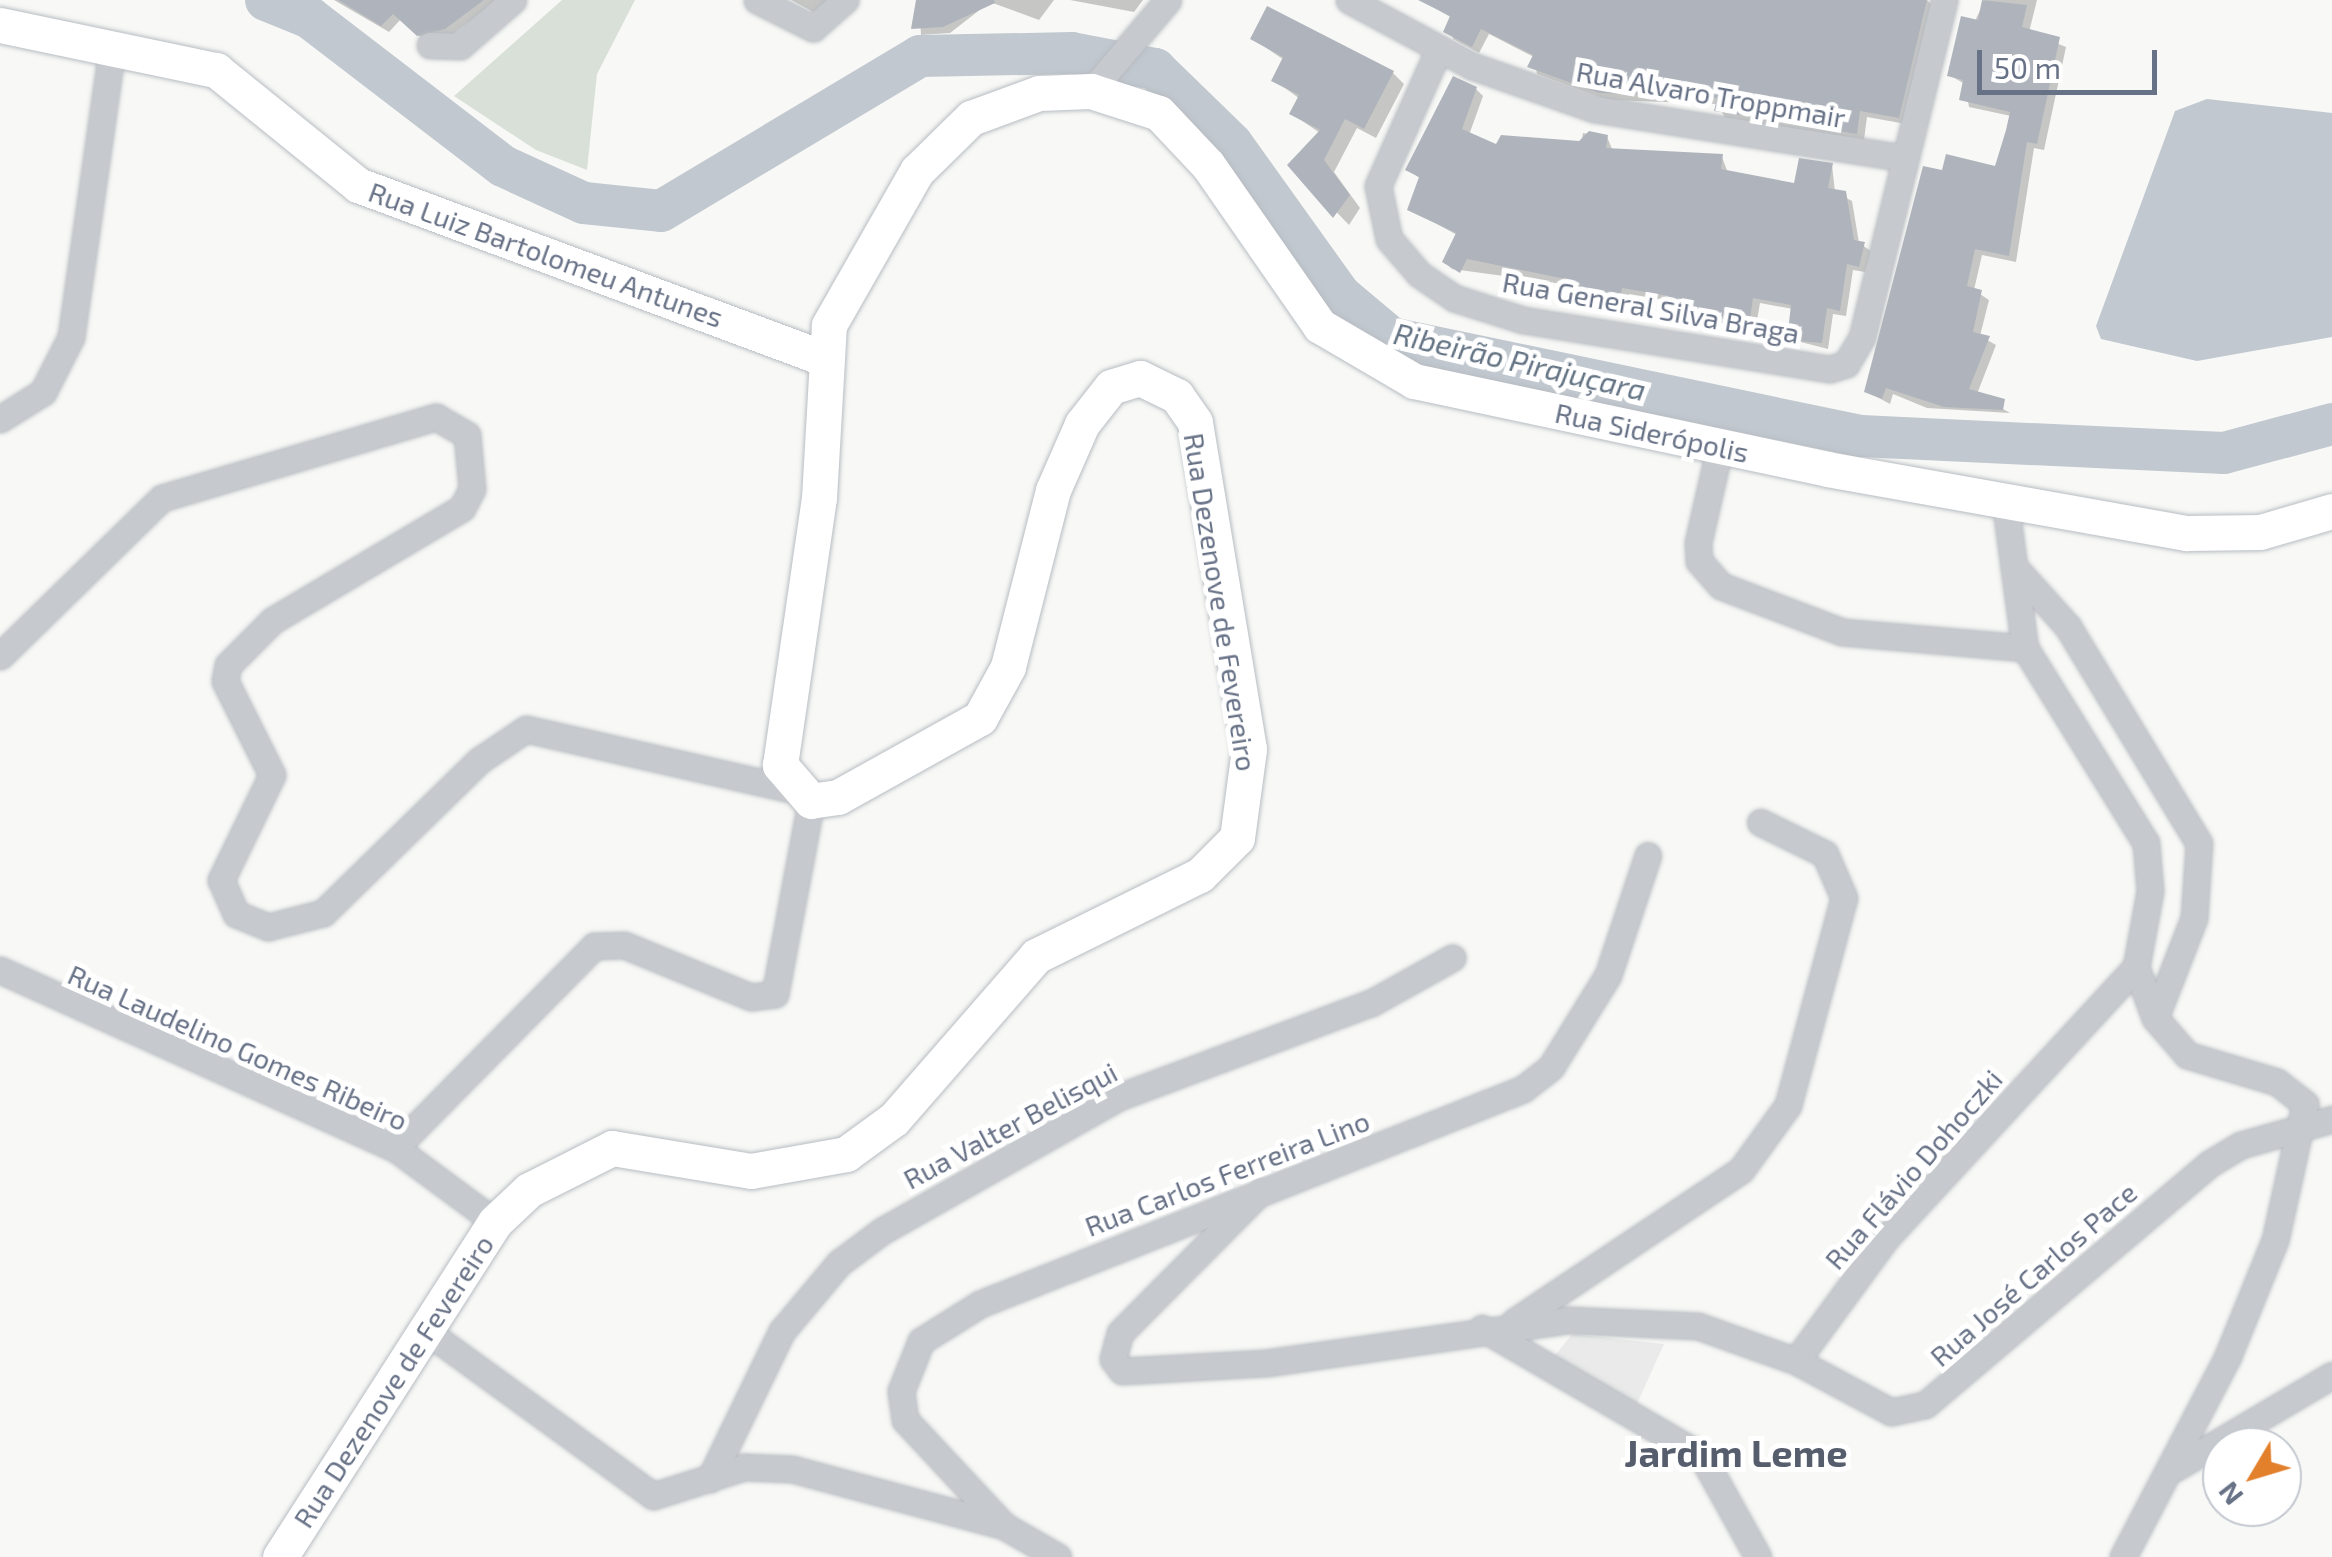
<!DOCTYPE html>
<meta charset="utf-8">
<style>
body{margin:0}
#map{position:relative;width:2332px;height:1557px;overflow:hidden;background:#f8f9f6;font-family:"Exo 2",sans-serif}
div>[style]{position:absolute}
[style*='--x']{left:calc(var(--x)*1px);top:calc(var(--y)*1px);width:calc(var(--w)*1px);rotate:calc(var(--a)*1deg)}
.built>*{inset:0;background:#e9eae9}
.green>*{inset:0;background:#d9e0d7}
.water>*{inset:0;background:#c1c8cf}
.shadow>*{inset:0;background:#0003}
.river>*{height:42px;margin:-21px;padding:0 21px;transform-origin:21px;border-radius:21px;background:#c1c8cf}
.building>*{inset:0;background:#afb4bc}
.roads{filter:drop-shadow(0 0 2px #b8bcc2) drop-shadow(0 0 2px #b8bcc2)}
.street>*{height:25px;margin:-12.5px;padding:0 12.5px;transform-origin:12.5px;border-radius:12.5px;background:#c6c9cd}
.secondary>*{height:35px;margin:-17.5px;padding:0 17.5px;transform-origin:17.5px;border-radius:17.5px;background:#fff}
span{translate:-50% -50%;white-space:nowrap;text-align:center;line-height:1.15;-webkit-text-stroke:10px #fff;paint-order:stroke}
.street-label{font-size:28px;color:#687287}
.water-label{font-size:30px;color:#637383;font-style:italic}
.district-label{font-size:38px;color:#565d6c;font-weight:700}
.north{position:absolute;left:2202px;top:1427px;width:100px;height:100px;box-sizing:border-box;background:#fff;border:2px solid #c3c7cf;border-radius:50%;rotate:232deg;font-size:28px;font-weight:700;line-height:40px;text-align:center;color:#687287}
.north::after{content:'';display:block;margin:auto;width:35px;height:45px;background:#e3802c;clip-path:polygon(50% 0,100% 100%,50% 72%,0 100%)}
.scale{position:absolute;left:1977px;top:50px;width:180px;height:45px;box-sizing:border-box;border:5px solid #687287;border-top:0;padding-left:12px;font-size:30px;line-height:35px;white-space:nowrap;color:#687287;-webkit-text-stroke:8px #fff;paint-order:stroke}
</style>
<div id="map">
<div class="built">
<i style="clip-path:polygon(1572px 1334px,1664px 1344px,1636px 1406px,1553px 1358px)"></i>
</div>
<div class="green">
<i style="clip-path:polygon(562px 0,635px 0,597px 74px,587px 170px,536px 150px,454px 96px)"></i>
</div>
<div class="water">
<i style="clip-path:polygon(2207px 99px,2332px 113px,2332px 337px,2197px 361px,2101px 339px,2096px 326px,2175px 111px)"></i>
</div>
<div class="shadow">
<i style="clip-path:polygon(334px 0,497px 0,452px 35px,426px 42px,401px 19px,389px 32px)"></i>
<i style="clip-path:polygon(791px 0,832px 0,819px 15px)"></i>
<i style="clip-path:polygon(919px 0,1054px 0,1039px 20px,990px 2px,950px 33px,921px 35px)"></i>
<i style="clip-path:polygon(1070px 0,1143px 0,1134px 12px)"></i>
<i style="clip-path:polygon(1421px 0,1927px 0,1934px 7px,1906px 124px,1867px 117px,1864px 140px,1725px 118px,1718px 104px,1608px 100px,1537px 74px,1534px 57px,1489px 34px,1479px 53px,1453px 39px,1452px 18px)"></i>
<i style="clip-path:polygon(1985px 0,2037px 0,2029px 32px,2066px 47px,2044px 150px,2034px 148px,2016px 262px,1982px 255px,1974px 290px,1989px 300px,1980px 336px,1996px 345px,1977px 394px,2010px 413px,1927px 408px,1893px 394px,1890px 404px,1866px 391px,1944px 173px,1997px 169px,2011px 116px,1969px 107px,1965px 84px,1949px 75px)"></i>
<i style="clip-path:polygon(1253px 39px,1393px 73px,1404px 84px,1376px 138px,1357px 128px,1334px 172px,1360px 208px,1349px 225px,1291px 165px,1320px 133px,1292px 114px,1300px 99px,1274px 80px,1284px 60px)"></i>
<i style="clip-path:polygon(1476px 89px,1483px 96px,1469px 135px,1497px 148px,1581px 144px,1583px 133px,1607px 137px,1613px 151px,1722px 157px,1728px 173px,1796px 186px,1832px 165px,1835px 192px,1852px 201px,1859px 243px,1871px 251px,1865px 272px,1853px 270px,1846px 316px,1833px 314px,1828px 349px,1789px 339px,1793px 309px,1760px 303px,1755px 332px,1678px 311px,1671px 301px,1629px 294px,1626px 309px,1582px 304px,1577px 286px,1452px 269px,1445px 262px,1457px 235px,1410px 209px,1421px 179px,1408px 170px)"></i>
</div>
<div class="river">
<i style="--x:266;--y:0;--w:48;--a:22.2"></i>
<i style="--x:310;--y:18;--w:243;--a:37.5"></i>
<i style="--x:503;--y:166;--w:89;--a:24.6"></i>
<i style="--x:584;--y:203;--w:77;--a:5.9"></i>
<i style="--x:661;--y:211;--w:302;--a:-30.9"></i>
<i style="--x:920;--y:56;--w:152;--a:-1.1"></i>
<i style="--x:1072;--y:53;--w:85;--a:10.9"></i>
<i style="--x:1155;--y:69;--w:107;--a:44.2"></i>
<i style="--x:1232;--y:144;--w:186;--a:54.4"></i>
<i style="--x:1340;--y:295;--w:67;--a:40.1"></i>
<i style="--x:1391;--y:338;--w:480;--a:11.8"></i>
<i style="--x:1861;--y:436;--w:363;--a:2.7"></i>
<i style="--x:2224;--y:453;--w:112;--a:-15"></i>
</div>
<div class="building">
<i style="clip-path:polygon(338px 0,484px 0,445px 29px,417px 36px,393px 14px,381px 26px)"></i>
<i style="clip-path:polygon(916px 0,994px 0,995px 3px,943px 27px,911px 29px)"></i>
<i style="clip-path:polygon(1418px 0,1927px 0,1899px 118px,1860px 111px,1857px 134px,1714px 111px,1717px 98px,1599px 93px,1527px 67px,1533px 55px,1481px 29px,1472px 47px,1443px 32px,1450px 16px)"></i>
<i style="clip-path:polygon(1982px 0,2027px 5px,2022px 27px,2060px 37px,2037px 144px,2027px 142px,2009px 256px,1975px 249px,1967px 286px,1982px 290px,1973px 332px,1990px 336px,1969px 389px,2005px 399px,2003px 410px,1944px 407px,1886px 388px,1882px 399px,1864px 392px,1923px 166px,1942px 170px,1946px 154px,1995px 166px,2006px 130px,2010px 112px,1959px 100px,1963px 80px,1947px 76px,1961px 16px,1978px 20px)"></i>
<i style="clip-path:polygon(1267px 6px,1394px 71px,1364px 129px,1345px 119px,1324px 160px,1350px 195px,1333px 218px,1287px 165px,1320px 130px,1289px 114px,1299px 95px,1271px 81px,1283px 57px,1250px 39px)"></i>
<i style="clip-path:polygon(1453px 76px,1477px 87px,1462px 129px,1496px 144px,1501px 135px,1579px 141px,1589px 131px,1608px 135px,1606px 148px,1723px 154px,1721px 169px,1794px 183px,1799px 158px,1833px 163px,1828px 188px,1846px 191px,1854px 240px,1865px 242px,1859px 267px,1847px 264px,1840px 311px,1827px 308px,1822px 343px,1787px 340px,1791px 305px,1753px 298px,1749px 326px,1668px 305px,1669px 296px,1622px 288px,1620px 303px,1572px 298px,1575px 281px,1467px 259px,1460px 273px,1442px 262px,1456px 233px,1407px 210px,1419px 177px,1405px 170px)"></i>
</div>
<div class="roads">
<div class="street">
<i style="--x:757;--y:0;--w:63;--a:26.6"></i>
<i style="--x:813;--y:28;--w:43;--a:-41.2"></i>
<i style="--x:1349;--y:0;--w:140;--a:28.2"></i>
<i style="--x:1472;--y:66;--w:130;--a:19.3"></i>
<i style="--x:1595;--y:109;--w:314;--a:9"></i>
<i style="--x:430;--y:45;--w:30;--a:2"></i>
<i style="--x:460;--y:46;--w:70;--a:-41"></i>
<i style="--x:1438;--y:51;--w:148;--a:114"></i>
<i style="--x:1378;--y:186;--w:54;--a:78.3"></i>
<i style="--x:1389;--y:239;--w:46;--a:49.4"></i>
<i style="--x:1419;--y:274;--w:42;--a:34.4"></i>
<i style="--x:1454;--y:298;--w:72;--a:17.7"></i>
<i style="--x:1523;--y:320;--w:311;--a:9.1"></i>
<i style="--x:1830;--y:369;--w:17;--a:-17"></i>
<i style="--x:1846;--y:364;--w:31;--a:-59"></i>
<i style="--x:1862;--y:337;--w:347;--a:-76.3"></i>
<i style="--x:1091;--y:91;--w:119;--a:-49.8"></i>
<i style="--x:0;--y:419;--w:51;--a:-32.1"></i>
<i style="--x:43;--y:392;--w:62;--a:-63"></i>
<i style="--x:71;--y:337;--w:290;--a:-81.9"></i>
<i style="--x:1720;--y:446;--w:99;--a:102.8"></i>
<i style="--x:1698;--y:543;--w:18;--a:87"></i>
<i style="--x:1699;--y:561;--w:33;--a:49"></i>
<i style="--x:1721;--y:586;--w:129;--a:20.8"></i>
<i style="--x:1842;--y:632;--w:184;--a:5"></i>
<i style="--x:2005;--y:501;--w:148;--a:82.3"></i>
<i style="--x:2025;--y:648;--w:229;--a:58.2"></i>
<i style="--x:2146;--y:843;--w:48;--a:85.2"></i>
<i style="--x:2150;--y:891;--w:77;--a:100.4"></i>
<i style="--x:2136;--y:967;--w:54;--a:69.6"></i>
<i style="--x:2155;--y:1018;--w:49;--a:49.1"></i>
<i style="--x:2187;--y:1055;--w:94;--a:16.7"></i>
<i style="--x:2277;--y:1082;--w:36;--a:38"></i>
<i style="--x:2305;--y:1104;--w:139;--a:102.4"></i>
<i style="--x:2275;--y:1240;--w:125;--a:112.1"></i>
<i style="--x:2228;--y:1356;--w:227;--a:117.6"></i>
<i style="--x:2014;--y:567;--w:81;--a:48"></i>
<i style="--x:2068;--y:627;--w:253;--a:58.8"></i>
<i style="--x:2199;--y:843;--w:75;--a:93.8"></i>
<i style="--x:2194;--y:918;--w:107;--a:111.3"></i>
<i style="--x:0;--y:656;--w:226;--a:-44.3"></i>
<i style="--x:162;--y:498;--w:286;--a:-16.5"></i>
<i style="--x:436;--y:417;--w:36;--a:30"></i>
<i style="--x:467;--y:435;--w:54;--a:84.7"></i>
<i style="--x:472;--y:489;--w:21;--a:118"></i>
<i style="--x:462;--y:508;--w:221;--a:149.3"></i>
<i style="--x:272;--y:621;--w:62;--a:135"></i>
<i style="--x:228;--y:665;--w:16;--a:101"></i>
<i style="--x:225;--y:681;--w:105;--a:63.4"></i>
<i style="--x:272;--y:775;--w:117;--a:115.9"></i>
<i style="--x:221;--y:880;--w:37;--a:66"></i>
<i style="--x:236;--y:914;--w:35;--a:22"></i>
<i style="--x:268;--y:927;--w:57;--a:-14.3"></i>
<i style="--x:323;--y:913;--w:219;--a:-44.3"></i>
<i style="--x:480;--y:760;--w:55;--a:-34"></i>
<i style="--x:526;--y:729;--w:275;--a:12.8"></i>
<i style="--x:0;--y:970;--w:433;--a:24.3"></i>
<i style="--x:395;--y:1148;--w:124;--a:36.5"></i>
<i style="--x:395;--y:1148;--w:284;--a:-45.4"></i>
<i style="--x:594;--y:946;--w:30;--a:-2"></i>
<i style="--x:624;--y:945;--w:137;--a:22.3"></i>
<i style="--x:751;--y:997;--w:24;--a:-7"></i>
<i style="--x:775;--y:994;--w:196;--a:-79.4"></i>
<i style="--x:1261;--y:1191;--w:200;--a:134.8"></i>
<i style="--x:1120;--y:1333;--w:27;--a:105"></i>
<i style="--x:1113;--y:1359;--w:15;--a:53"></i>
<i style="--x:1122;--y:1371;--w:144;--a:-3.2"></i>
<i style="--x:1266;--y:1363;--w:307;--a:-8.1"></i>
<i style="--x:1570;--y:1320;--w:128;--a:2.7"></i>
<i style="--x:1698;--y:1326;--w:104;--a:19.7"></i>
<i style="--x:1796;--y:1361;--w:152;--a:-53.8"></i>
<i style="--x:1886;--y:1238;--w:369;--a:-47.3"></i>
<i style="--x:1514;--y:1322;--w:273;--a:-33.8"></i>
<i style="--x:1741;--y:1170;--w:80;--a:-54.1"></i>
<i style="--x:1788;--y:1105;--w:214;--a:-74.9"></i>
<i style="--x:1844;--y:898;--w:48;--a:-113.4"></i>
<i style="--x:1825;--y:854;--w:72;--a:-153.8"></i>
<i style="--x:1482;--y:1328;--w:255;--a:30.2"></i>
<i style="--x:1702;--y:1456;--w:115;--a:61"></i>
<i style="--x:429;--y:1333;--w:277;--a:36"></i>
<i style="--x:653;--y:1496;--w:96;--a:-17.7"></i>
<i style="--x:744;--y:1467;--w:48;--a:2.4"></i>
<i style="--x:792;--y:1469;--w:220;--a:15"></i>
<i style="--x:1004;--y:1526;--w:62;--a:29.9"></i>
<i style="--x:1796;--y:1361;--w:108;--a:28.2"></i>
<i style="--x:1891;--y:1412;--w:35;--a:-12"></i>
<i style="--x:1925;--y:1405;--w:372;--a:-40.3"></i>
<i style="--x:2209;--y:1164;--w:37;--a:-31"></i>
<i style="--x:2241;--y:1145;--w:95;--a:-15.9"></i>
<i style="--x:2175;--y:1468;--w:182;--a:-30.6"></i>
<i style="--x:710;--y:1479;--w:165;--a:-64.1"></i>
<i style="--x:782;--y:1331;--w:89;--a:-50"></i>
<i style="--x:839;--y:1263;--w:54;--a:-36.7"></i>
<i style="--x:882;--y:1231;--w:272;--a:-29.5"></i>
<i style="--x:1119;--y:1097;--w:269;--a:-20.5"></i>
<i style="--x:1371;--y:1003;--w:93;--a:-29.1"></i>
<i style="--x:1004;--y:1526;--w:145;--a:-133"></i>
<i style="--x:905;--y:1420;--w:29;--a:-98"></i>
<i style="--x:901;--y:1391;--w:54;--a:-68.2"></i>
<i style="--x:921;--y:1341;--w:70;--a:-32.1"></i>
<i style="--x:980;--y:1304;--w:584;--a:-21.6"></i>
<i style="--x:1523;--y:1089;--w:36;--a:-38"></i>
<i style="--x:1551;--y:1067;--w:108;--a:-58.2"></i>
<i style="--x:1608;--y:975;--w:126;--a:-71.6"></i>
</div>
<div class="secondary">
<i style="--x:0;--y:25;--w:221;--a:11.8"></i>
<i style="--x:216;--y:70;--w:183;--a:39"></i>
<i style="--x:358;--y:185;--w:494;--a:20.4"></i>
<i style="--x:280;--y:1557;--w:398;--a:-57.3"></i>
<i style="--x:495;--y:1222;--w:47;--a:-43.3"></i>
<i style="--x:529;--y:1190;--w:93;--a:-26.8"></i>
<i style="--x:612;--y:1148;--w:141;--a:9.4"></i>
<i style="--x:751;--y:1171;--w:97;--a:-10.1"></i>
<i style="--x:846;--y:1154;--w:59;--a:-36.1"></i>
<i style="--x:894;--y:1119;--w:216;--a:-48.9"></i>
<i style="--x:1036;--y:956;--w:183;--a:-26.3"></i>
<i style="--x:1200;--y:875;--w:52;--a:-45"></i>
<i style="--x:1237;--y:838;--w:90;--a:-82.3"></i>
<i style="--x:1249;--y:749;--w:331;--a:-99.4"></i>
<i style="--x:1195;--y:422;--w:32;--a:-125"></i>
<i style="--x:1177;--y:396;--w:41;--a:-154.1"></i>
<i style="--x:1140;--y:378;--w:30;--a:163"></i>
<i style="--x:1111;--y:387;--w:47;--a:128.1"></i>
<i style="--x:1082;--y:424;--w:72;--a:113.7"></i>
<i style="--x:1053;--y:490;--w:183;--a:104.3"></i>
<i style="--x:1008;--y:667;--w:58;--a:118.8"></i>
<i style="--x:980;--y:718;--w:162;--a:150.9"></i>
<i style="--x:838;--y:797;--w:27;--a:172"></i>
<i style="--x:811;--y:801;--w:48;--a:-130.7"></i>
<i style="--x:780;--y:765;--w:270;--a:-81.7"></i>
<i style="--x:819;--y:498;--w:173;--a:-86.7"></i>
<i style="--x:829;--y:325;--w:177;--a:-60.3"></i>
<i style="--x:917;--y:171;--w:76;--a:-44.5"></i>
<i style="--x:971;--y:118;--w:72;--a:-20.2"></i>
<i style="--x:1039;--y:93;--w:52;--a:-2.2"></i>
<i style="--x:1091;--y:91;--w:71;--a:17.9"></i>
<i style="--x:1159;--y:113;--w:71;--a:46.7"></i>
<i style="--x:1208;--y:165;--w:196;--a:55.2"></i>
<i style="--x:1320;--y:326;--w:109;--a:30.3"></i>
<i style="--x:1414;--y:381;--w:422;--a:12"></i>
<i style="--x:1827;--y:469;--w:366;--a:10.1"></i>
<i style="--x:2187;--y:533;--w:73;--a:-0.8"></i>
<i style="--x:2260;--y:532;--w:75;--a:-16.3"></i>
</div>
</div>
<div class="street-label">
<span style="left:1711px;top:94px;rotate:10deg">Rua Alvaro Troppmair</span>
<span style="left:546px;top:254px;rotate:20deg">Rua Luiz Bartolomeu Antunes</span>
<span style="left:1651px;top:307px;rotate:10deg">Rua General Silva Braga</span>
<span style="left:1652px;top:432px;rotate:12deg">Rua Siderópolis</span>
<span style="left:1221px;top:602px;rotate:81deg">Rua Dezenove de Fevereiro</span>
<span style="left:238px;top:1047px;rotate:24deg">Rua Laudelino Gomes Ribeiro</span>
<span style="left:1010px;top:1125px;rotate:-28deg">Rua Valter Belisqui</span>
<span style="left:1913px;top:1169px;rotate:-49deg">Rua Flávio Dohoczki</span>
<span style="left:1227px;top:1173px;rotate:-21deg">Rua Carlos Ferreira Lino</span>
<span style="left:2033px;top:1274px;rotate:-41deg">Rua José Carlos Pace</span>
<span style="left:393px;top:1381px;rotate:-57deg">Rua Dezenove de Fevereiro</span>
</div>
<div class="water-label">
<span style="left:1520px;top:361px;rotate:13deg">Ribeirão Pirajuçara</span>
</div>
<div class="district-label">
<span style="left:1736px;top:1453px">Jardim Leme</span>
</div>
<div class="north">N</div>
<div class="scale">50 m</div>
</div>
